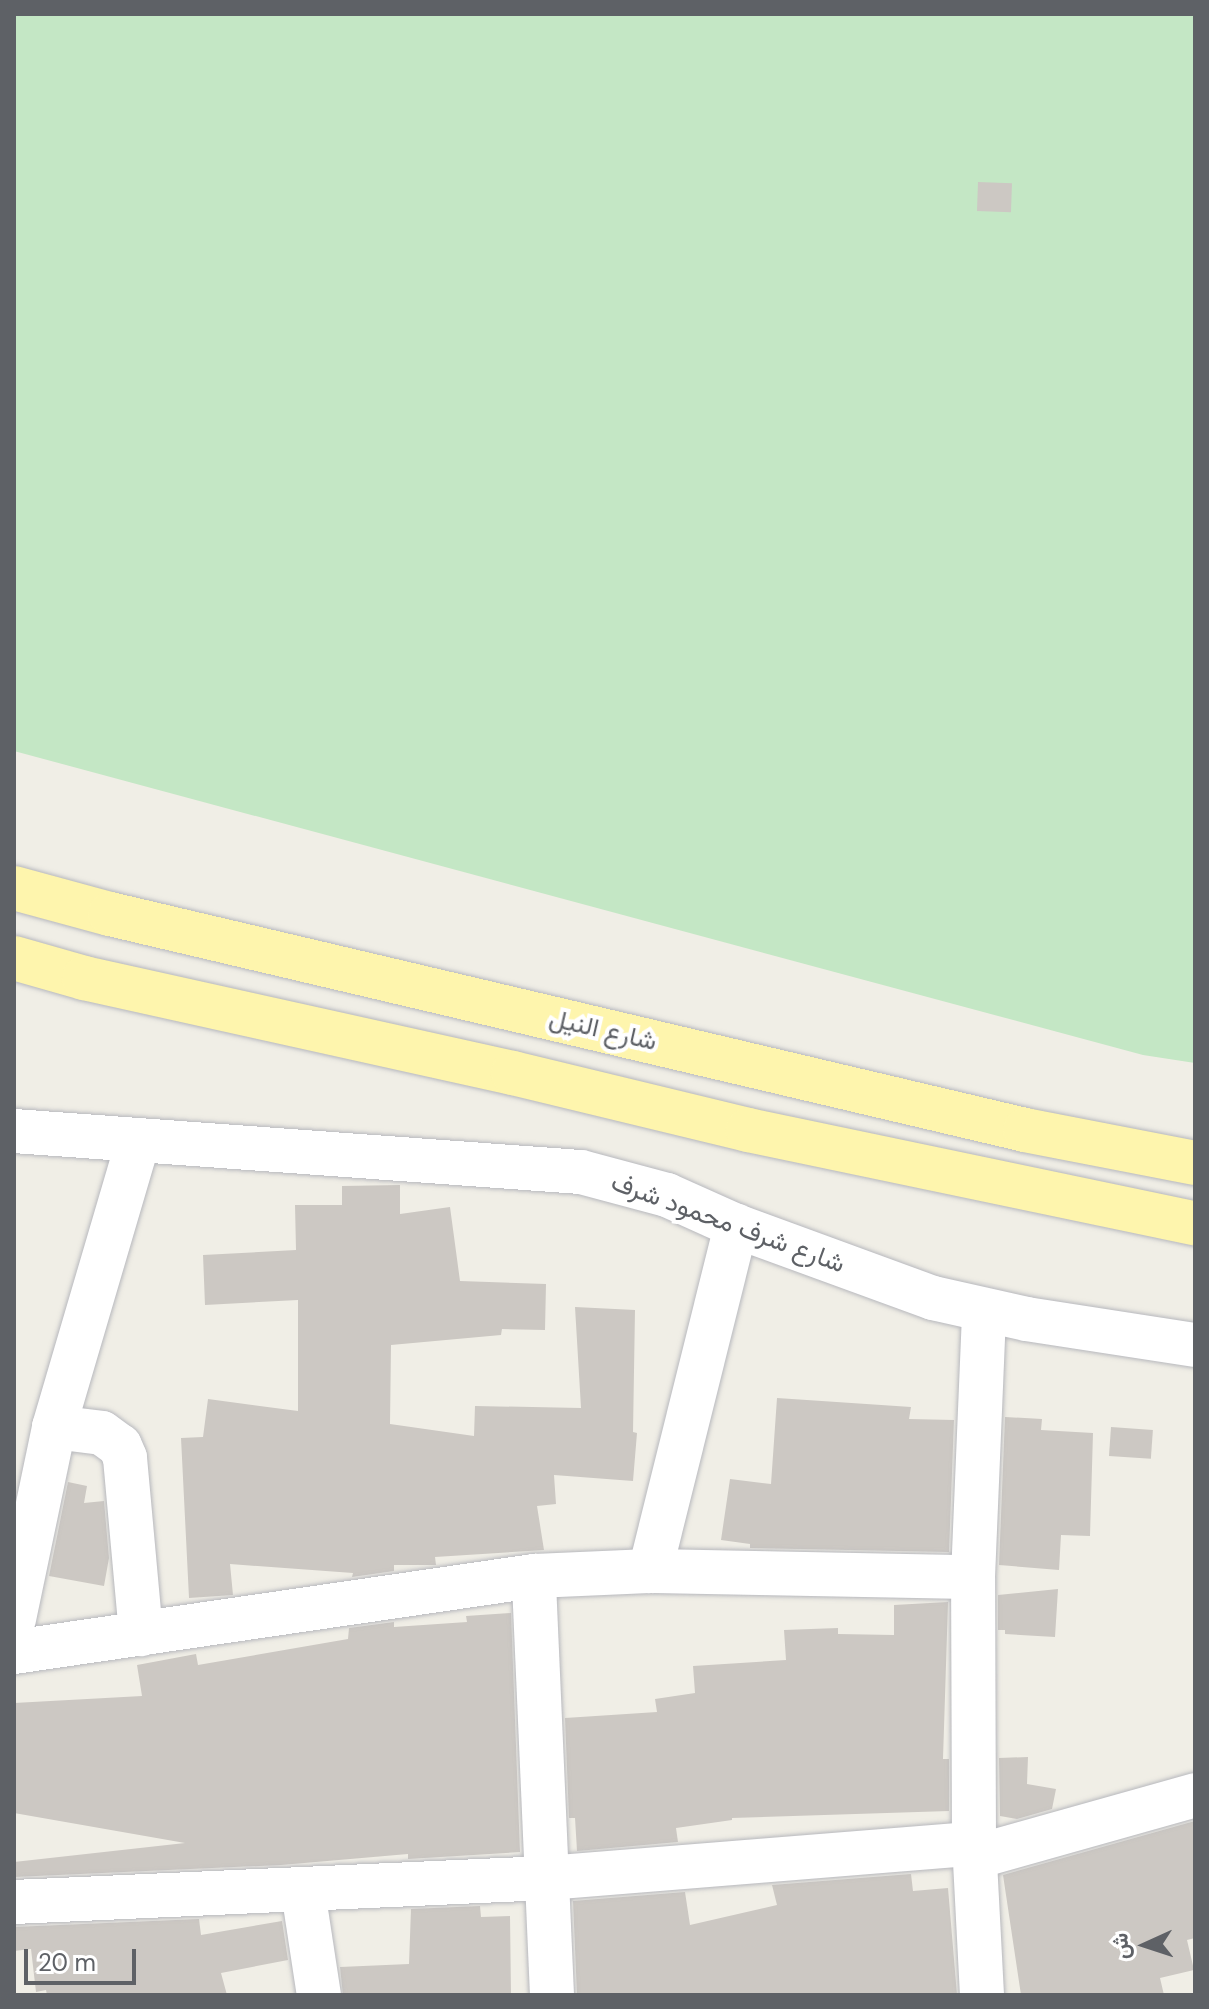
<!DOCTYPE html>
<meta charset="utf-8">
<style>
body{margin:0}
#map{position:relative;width:1209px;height:2009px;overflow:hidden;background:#f0eee6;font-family:"DM Sans",Vazirmatn,sans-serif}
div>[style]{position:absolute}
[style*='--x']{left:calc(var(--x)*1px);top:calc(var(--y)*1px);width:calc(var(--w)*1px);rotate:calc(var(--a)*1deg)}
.green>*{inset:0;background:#c4e7c5}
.building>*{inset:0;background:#ccc8c3;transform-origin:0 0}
.roads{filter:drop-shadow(0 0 2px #b7b8bd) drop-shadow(0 0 2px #b7b8bd)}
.minor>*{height:44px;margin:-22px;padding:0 22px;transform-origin:22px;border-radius:22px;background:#fff}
.tertiary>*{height:44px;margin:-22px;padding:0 22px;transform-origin:22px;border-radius:22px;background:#fff}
.primary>*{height:44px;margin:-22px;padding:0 22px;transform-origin:22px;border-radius:22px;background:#fef5ad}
span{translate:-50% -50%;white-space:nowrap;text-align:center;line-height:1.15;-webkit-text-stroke:8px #fff;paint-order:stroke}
.street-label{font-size:26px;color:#5e6166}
.frame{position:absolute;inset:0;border:16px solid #5e6166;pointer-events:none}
.north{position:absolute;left:1105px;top:1905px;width:80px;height:80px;-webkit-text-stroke:6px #fff;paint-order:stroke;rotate:267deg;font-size:22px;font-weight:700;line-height:32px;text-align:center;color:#5e6166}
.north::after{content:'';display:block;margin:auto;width:28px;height:36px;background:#5e6166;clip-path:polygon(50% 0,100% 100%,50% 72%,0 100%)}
.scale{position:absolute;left:24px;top:1949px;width:112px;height:36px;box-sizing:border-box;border:4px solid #5e6166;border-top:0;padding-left:10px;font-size:24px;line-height:28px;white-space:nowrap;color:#5e6166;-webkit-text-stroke:6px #fff;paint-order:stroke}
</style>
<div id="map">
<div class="green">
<i style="clip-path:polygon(14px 14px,1195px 14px,1195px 1063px,1143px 1055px,14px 751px)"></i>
</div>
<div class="building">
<i style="left:978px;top:182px;width:34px;height:29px;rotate:2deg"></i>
<i style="clip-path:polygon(400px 1185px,400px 1214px,450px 1207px,460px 1281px,546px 1284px,545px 1330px,502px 1329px,501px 1335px,391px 1345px,390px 1424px,474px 1436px,475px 1406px,581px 1408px,575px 1307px,635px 1310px,633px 1432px,637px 1433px,633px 1481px,554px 1475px,556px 1504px,537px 1506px,544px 1550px,435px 1557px,436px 1565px,394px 1565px,394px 1571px,352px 1577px,353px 1573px,230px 1564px,233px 1595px,189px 1598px,181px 1438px,203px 1437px,208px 1399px,298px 1411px,298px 1300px,205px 1305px,203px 1255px,296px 1250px,295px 1205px,342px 1205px,342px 1186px)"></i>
<i style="clip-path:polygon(777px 1398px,911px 1407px,909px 1419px,954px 1420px,949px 1552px,750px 1548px,750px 1544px,721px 1540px,730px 1479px,771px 1484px)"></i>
<i style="clip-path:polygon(1005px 1417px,1042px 1419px,1041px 1430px,1093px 1433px,1090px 1536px,1061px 1535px,1059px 1570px,999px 1565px)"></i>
<i style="left:1111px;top:1427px;width:42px;height:29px;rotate:4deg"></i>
<i style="clip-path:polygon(68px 1482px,87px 1486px,84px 1503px,104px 1501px,109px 1558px,104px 1586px,49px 1576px)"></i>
<i style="clip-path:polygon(1058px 1589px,1055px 1637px,1005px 1634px,1005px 1630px,998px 1630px,998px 1595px)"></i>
<i style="clip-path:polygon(948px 1602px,943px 1759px,949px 1759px,949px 1811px,732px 1818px,732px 1820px,676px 1828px,678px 1842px,577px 1851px,575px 1818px,569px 1818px,565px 1718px,657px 1712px,655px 1699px,695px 1693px,693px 1666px,786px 1660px,784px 1630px,838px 1628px,838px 1634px,894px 1635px,894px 1605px)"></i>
<i style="clip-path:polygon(511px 1613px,520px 1852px,408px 1859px,408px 1854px,281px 1865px,14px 1877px,14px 1862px,185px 1843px,14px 1813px,14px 1703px,142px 1696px,137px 1665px,196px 1654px,198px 1665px,348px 1639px,349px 1628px,394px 1622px,394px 1627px,467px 1622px,466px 1616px)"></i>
<i style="clip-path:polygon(1028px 1757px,1027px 1784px,1056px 1789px,1052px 1809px,1017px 1819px,1000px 1816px,999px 1758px)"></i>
<i style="clip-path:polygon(1195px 1821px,1195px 1938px,1187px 1940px,1194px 1970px,1160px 1978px,1164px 1995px,1021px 1995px,1003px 1875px)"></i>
<i style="clip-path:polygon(911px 1874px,913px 1891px,948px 1888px,957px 1995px,577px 1995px,573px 1901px,685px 1892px,690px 1925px,777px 1905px,772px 1885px)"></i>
<i style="clip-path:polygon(480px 1906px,481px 1917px,510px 1916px,511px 1995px,343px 1995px,340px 1967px,409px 1964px,411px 1909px)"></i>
<i style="clip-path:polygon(199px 1919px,201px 1935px,282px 1921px,288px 1960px,221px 1973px,227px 1995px,47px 1995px,46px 1990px,36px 1992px,31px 1949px,14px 1951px,14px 1927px)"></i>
</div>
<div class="roads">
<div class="minor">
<i style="--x:54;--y:1427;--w:48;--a:7.1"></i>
<i style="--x:102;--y:1433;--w:22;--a:36"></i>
<i style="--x:120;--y:1446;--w:13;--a:67"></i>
<i style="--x:125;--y:1458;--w:177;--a:84.8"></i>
<i style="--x:650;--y:1571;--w:323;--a:1.1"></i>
<i style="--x:14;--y:1619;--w:196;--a:-78.2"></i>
<i style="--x:54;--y:1427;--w:298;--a:-73.6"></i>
<i style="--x:14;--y:1652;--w:526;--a:-8.32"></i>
<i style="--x:975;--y:1857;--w:229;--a:-15.7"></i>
<i style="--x:303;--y:1891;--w:105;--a:81.3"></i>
<i style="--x:14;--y:1902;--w:534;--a:-2.58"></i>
<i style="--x:547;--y:1878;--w:428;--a:-4.6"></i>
<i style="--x:552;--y:1995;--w:419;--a:-92.5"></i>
<i style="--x:534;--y:1576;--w:116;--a:-2.5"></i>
<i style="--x:650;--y:1571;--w:356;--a:-76"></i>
</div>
<div class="tertiary">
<i style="--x:14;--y:1131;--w:568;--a:4.14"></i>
<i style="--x:581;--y:1172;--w:89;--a:15"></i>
<i style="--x:667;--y:1195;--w:76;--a:24.2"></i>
<i style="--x:736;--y:1226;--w:210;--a:20.1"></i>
<i style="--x:933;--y:1298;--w:96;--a:12.6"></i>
<i style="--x:1027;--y:1319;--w:170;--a:8.8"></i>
<i style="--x:982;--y:1995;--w:151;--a:-93"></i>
<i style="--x:974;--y:1844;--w:267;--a:-90.2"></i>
<i style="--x:973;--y:1577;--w:266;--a:-87.6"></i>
</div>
<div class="primary">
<i style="--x:14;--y:888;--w:99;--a:15.2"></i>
<i style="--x:110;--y:914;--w:940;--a:13.28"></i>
<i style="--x:1025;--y:1130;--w:173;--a:11"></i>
<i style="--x:14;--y:958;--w:73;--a:15.9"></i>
<i style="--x:84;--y:978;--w:439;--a:12.5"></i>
<i style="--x:513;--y:1073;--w:242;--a:13.6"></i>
<i style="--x:748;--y:1130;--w:457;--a:11.8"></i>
</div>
</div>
<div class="street-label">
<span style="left:603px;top:1030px;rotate:13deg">شارع النيل</span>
<span style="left:728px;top:1223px;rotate:20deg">شارع شرف محمود شرف</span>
</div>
<div class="frame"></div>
<div class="north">ش</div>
<div class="scale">20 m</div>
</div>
